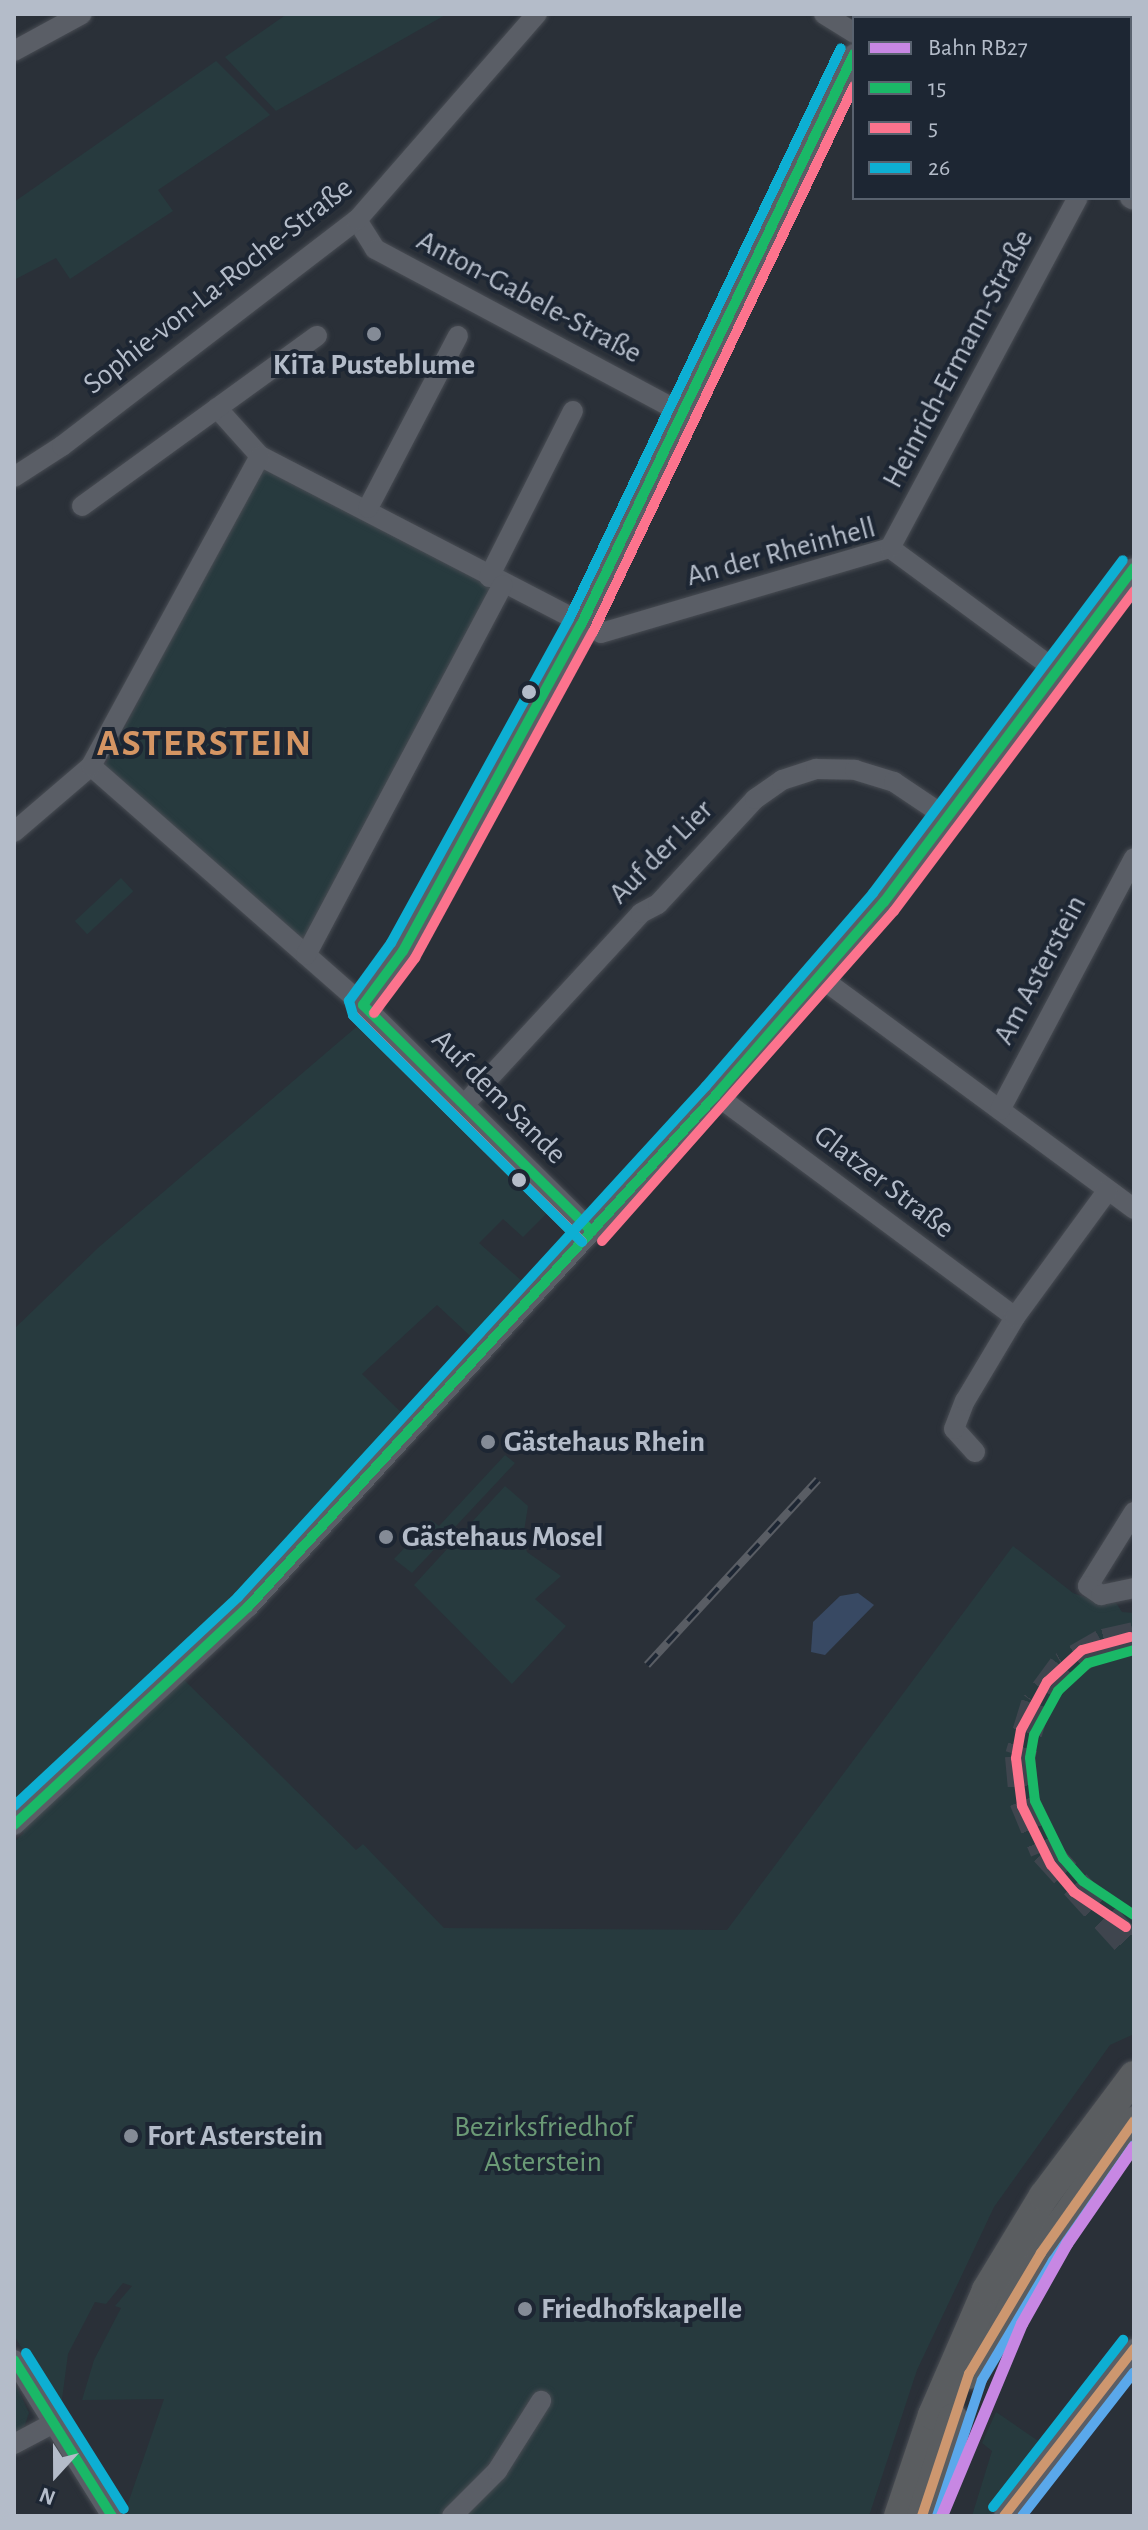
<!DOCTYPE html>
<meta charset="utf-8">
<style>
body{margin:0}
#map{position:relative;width:1148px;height:2530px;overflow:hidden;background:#2a3038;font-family:"Alegreya Sans",sans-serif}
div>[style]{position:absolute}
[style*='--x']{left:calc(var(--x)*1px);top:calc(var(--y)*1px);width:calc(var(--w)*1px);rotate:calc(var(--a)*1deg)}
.green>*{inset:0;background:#273a3e;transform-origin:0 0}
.water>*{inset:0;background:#384963}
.highway-tunnel>*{height:30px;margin-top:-15px;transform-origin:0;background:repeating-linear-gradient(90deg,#3f454e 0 30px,transparent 0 45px)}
.roads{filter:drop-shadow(0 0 2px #484c53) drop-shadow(0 0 2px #484c53)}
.minor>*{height:20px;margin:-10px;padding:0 10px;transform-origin:10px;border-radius:10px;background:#5a5e66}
.highway>*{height:30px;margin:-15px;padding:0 15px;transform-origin:15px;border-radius:15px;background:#5a5d60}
.rail>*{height:8px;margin-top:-4px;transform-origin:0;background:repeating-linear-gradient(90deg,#1d2633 0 15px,#595d64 0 30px);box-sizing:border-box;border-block:2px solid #595d64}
.bus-1>*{height:10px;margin:-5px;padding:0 5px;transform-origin:5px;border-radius:5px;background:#1ab867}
.bus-2>*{height:10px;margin:-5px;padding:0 5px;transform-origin:5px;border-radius:5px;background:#fc738d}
.bus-3>*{height:10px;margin:-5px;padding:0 5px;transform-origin:5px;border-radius:5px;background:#0dafd3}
.bus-4>*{height:10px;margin:-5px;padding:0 5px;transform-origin:5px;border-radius:5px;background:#cd976f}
.bus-5>*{height:10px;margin:-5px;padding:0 5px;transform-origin:5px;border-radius:5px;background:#5aa8eb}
.rail-1>*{height:12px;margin:-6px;padding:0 6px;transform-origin:6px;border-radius:6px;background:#c787e3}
.dots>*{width:22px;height:22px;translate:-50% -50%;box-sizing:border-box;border:4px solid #1d2633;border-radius:50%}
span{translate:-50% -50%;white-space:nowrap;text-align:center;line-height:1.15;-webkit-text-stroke:8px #1d2633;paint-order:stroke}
.street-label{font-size:30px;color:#b4bcc9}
.poi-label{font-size:30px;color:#b4bcc9;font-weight:700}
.left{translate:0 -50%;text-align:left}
.park-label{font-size:30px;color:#6b9a76}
.district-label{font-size:38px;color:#d59563;font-weight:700;letter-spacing:2px}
.frame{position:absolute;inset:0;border:16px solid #b4bcc9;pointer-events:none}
.legend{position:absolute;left:852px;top:16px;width:280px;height:184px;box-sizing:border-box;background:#1d2633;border:2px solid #59626f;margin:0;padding:10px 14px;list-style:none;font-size:24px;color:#b4bcc9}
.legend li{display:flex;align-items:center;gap:16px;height:40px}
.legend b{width:40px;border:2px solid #59626f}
.north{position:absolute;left:16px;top:2434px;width:80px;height:80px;-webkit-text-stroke:6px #1d2633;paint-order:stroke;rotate:201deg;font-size:22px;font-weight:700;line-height:32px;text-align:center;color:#b4bcc9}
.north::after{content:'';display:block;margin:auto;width:28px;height:36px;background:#b4bcc9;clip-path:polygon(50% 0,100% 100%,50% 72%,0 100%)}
</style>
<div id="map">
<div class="green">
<i style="clip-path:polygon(287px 14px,447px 14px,276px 111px,225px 57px)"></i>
<i style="clip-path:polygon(216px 61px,270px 115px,158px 190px,173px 211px,70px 279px,56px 258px,14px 280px,14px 202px)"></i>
<i style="clip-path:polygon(263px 462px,493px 587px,307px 948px,103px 769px)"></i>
<i style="left:121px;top:878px;width:18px;height:63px;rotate:47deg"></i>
<i style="clip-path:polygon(361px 1023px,370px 1024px,556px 1204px,523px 1237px,503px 1219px,479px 1243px,532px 1290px,481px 1346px,437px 1305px,362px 1374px,409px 1420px,263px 1582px,173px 1669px,356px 1850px,363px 1844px,444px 1928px,727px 1930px,1013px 1546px,1073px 1593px,1095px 1601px,1114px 1600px,1122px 1612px,1134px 1613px,1134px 2034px,1110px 2045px,994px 2207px,917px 2370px,869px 2516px,128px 2516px,125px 2512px,164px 2399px,82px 2400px,94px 2360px,121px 2308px,115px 2306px,132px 2286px,123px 2283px,106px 2304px,95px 2302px,68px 2354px,60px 2414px,14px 2335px,14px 1842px,24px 1833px,14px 1821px,14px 1329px,99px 1247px)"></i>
<i style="clip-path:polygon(505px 1455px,515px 1463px,412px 1573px,394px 1559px,431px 1520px,439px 1526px)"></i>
<i style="clip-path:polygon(505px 1486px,528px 1506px,523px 1538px,527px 1552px,561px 1576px,535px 1599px,566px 1626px,512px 1684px,414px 1585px)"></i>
<i style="clip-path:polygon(14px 2381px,29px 2413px,23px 2430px,14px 2437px)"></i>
<i style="clip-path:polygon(996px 2412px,1047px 2447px,989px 2516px,972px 2516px,992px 2451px,982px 2443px)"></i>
</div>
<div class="water">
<i style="clip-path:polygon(858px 1593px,874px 1605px,825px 1655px,811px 1652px,813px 1622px,840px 1596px)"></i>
</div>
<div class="highway-tunnel">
<i style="--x:1134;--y:1637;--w:32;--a:167"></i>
<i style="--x:1103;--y:1644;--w:46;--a:150.1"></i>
<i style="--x:1063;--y:1667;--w:46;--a:126.1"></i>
<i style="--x:1036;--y:1704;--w:54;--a:107.1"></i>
<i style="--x:1020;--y:1756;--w:44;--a:84.8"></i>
<i style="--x:1024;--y:1800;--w:55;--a:67.6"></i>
<i style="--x:1045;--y:1851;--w:132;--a:47.8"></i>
</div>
<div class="roads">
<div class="minor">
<i style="--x:824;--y:14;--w:36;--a:32"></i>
<i style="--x:14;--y:51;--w:77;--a:-28.6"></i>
<i style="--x:1130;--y:198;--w:4;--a:27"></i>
<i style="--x:357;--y:220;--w:34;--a:58"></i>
<i style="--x:375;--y:249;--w:353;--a:28.1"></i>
<i style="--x:217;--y:408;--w:64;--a:48.1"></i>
<i style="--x:260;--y:456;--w:384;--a:27.4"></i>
<i style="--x:601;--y:633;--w:301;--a:-16.4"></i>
<i style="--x:890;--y:548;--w:209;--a:36.4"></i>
<i style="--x:14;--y:477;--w:57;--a:-32.9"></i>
<i style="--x:62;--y:446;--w:372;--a:-37.5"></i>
<i style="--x:357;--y:220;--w:274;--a:-48.9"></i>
<i style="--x:82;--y:506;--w:290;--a:-35.9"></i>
<i style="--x:368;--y:508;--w:194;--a:-62.4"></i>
<i style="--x:890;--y:548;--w:397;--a:-61.8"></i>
<i style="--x:489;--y:577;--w:186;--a:-63.2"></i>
<i style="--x:91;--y:766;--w:362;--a:41.3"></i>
<i style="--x:363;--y:1005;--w:322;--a:44.7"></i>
<i style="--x:14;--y:832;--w:101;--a:-40.6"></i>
<i style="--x:91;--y:766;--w:353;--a:-61.4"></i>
<i style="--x:306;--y:955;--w:419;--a:-62"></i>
<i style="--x:821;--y:978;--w:389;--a:36.4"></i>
<i style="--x:363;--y:1005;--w:67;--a:-53.5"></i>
<i style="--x:403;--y:951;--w:371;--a:-61.4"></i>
<i style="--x:581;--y:625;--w:633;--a:-64.45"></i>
<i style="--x:716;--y:1095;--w:372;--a:36.6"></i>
<i style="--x:464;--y:1105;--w:261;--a:-47.3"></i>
<i style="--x:641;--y:913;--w:19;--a:-28"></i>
<i style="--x:658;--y:904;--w:143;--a:-47.3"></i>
<i style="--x:755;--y:799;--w:33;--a:-35"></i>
<i style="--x:782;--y:780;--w:36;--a:-18"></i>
<i style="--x:816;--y:769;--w:39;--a:1"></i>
<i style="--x:855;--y:770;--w:41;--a:17.1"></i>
<i style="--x:894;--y:782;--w:66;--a:33.9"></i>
<i style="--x:1000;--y:1110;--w:285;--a:-62"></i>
<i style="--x:975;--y:1452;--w:31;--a:-132"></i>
<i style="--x:954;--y:1429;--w:30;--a:-69"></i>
<i style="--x:965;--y:1401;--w:98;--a:-59.2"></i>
<i style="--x:1015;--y:1317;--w:157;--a:-53.8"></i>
<i style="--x:1134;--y:1512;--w:87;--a:121.9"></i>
<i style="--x:1088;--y:1586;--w:16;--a:35"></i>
<i style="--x:1101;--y:1595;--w:34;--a:-12"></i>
<i style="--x:14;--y:1825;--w:320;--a:-43"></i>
<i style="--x:248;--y:1607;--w:694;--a:-47.57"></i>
<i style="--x:716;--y:1095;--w:256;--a:-49"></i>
<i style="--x:884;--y:902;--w:417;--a:-53.2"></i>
<i style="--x:14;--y:2360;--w:184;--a:57.9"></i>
<i style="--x:14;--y:2444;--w:43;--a:-27.8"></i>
<i style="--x:452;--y:2516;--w:64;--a:-45"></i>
<i style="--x:497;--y:2471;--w:83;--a:-57.8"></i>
<i style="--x:1004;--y:2516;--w:212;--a:-52.1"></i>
</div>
<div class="highway">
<i style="--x:969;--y:2374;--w:141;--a:-59.2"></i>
<i style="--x:1041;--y:2253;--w:161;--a:-54.8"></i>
<i style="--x:899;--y:2516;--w:107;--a:-71.4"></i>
<i style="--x:933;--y:2415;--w:136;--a:-66.6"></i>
<i style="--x:987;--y:2290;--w:110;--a:-58.8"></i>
<i style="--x:1044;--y:2196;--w:150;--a:-53.1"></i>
<i style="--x:922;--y:2516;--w:102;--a:-72.3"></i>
</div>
</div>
<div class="rail">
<i style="--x:647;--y:1665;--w:252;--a:-47.3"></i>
</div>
<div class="bus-1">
<i style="--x:363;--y:1005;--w:67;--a:-53.5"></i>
<i style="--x:403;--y:951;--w:371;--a:-61.4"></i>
<i style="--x:581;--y:625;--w:633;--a:-64.45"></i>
<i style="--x:363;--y:1005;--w:322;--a:44.7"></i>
<i style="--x:1134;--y:1650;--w:48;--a:164.2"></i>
<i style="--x:1088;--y:1663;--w:41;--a:137"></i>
<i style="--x:1058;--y:1691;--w:50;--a:118.6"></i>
<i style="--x:1034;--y:1735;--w:23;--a:100"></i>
<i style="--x:1030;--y:1758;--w:43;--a:83.4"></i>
<i style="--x:1035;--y:1801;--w:64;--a:63.8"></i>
<i style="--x:1063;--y:1858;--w:30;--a:49"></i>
<i style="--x:1083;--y:1881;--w:61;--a:33.7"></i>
<i style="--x:14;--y:1825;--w:320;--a:-43"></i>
<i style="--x:248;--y:1607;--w:694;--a:-47.57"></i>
<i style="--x:716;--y:1095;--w:256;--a:-49"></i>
<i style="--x:884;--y:902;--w:417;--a:-53.2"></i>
<i style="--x:14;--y:2360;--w:184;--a:57.9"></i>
</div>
<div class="bus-2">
<i style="--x:374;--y:1013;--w:69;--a:-53.3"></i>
<i style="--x:415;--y:958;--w:371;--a:-61.4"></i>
<i style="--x:593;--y:632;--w:605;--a:-64.45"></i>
<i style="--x:353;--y:1015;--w:322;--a:44.7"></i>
<i style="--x:602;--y:1241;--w:441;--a:-48.5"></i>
<i style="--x:894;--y:911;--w:400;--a:-53.1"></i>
<i style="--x:1126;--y:1927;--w:63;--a:-146.1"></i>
<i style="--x:1074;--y:1892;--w:35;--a:-130"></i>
<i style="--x:1051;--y:1865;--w:66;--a:-116.2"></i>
<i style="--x:1022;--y:1806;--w:48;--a:-97.1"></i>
<i style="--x:1016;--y:1758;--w:28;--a:-80"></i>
<i style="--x:1021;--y:1730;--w:55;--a:-61.6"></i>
<i style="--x:1047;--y:1682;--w:47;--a:-42.4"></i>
<i style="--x:1082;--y:1650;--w:50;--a:-15.2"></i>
</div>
<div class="bus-3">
<i style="--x:582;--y:1242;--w:322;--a:-135.3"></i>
<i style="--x:353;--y:1015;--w:15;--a:-106"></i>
<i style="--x:349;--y:1001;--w:72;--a:-54.1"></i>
<i style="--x:391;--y:943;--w:370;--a:-61.2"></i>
<i style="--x:569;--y:619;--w:632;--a:-64.53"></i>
<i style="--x:14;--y:1806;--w:306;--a:-43"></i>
<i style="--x:238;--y:1597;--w:693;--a:-47.51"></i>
<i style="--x:706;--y:1086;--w:255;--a:-49.1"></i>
<i style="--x:873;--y:893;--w:416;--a:-53.1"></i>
<i style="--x:26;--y:2353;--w:184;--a:57.9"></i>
<i style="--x:993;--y:2507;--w:212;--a:-52.1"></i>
</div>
<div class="bus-4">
<i style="--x:922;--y:2516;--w:150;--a:-71.7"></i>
<i style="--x:969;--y:2374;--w:141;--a:-59.2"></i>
<i style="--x:1041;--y:2253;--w:161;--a:-54.8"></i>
<i style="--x:1004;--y:2516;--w:212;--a:-52.1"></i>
</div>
<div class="bus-5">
<i style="--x:937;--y:2516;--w:143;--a:-71.7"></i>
<i style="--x:982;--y:2380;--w:139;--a:-59.2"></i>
<i style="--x:1053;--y:2261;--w:141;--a:-55.1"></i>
<i style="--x:1022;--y:2516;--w:182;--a:-52.1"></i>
</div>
<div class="rail-1">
<i style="--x:942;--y:2516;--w:208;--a:-67.4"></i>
<i style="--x:1022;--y:2324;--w:92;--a:-60.6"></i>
<i style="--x:1067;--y:2244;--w:118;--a:-55.4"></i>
</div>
<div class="dots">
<i style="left:374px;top:334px;background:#848b96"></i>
<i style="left:529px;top:692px;background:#b4bcc9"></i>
<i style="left:519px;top:1180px;background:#b4bcc9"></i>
<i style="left:488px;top:1442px;background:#848b96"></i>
<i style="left:386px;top:1537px;background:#848b96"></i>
<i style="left:131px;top:2136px;background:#848b96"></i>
<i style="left:525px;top:2309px;background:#848b96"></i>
</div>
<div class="street-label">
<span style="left:218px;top:286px;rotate:-38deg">Sophie-von-La-Roche-Straße</span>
<span style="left:529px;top:297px;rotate:28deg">Anton-Gabele-Straße</span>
<span style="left:958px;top:359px;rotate:-62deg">Heinrich-Ermann-Straße</span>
<span style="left:781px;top:552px;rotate:-15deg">An der Rheinhell</span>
<span style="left:661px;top:852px;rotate:-45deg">Auf der Lier</span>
<span style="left:1040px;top:970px;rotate:-62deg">Am Asterstein</span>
<span style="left:499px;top:1097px;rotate:45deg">Auf dem Sande</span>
<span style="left:884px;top:1182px;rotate:37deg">Glatzer Straße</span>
</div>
<div class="poi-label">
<span style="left:374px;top:365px">KiTa Pusteblume</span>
<span class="left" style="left:504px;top:1442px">Gästehaus Rhein</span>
<span class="left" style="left:402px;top:1537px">Gästehaus Mosel</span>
<span class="left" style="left:147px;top:2136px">Fort Asterstein</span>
<span class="left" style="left:541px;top:2309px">Friedhofskapelle</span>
</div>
<div class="park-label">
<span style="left:543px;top:2144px">Bezirksfriedhof<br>Asterstein</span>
</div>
<div class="district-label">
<span style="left:205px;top:745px">ASTERSTEIN</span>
</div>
<div class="frame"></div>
<ul class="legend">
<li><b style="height:10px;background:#c787e3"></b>Bahn RB27</li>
<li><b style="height:10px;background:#1ab867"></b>15</li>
<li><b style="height:10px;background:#fc738d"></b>5</li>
<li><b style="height:10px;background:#0dafd3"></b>26</li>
</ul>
<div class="north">N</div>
</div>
